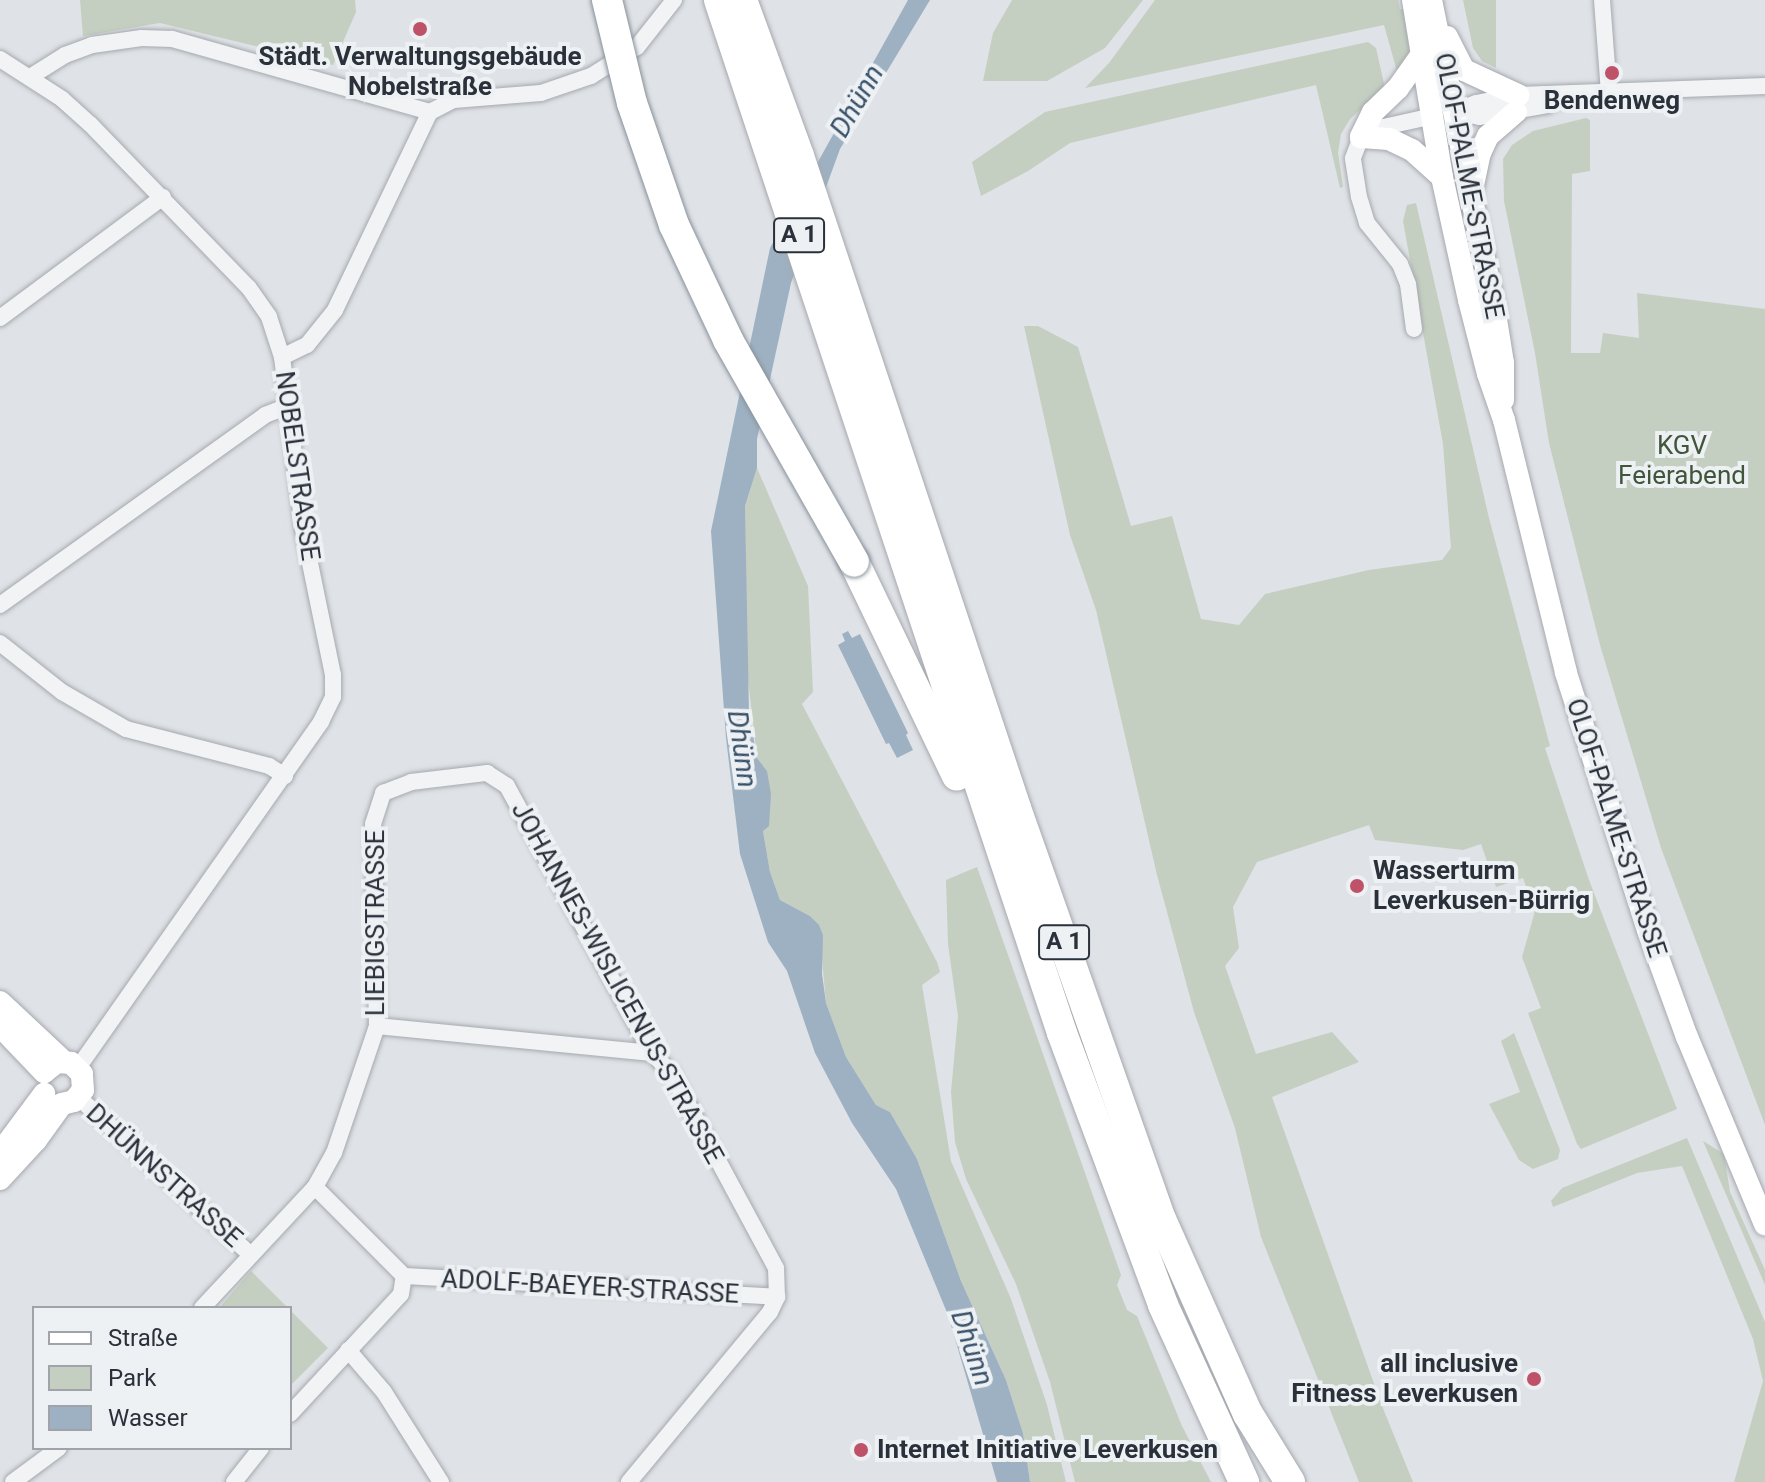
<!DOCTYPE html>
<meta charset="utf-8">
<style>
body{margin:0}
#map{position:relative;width:1765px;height:1482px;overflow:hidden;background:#dfe2e6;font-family:Roboto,sans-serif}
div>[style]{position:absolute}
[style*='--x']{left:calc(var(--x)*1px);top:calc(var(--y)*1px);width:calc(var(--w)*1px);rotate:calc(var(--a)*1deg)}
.green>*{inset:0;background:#c5cfc1}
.water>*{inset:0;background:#9eb1c2}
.roads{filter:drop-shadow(0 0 2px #a5a9af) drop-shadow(0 0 2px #a5a9af)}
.minor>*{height:16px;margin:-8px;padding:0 8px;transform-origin:8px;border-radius:8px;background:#f1f3f5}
.secondary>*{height:22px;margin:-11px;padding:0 11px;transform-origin:11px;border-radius:11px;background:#fff}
.motorway>*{height:30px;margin:-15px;padding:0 15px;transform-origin:15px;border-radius:15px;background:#fff}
.bridges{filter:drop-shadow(0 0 2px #88919b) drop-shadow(0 0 2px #88919b)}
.motorway-bridge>*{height:30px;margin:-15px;padding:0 15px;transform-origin:15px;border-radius:15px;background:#fff}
.dots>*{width:22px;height:22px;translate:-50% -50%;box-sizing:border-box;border:4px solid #eef1f4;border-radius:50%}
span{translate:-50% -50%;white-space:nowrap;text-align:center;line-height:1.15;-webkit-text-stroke:8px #eef1f4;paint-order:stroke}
.shield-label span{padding:2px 6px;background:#eef1f4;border:2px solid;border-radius:6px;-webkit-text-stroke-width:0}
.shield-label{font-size:24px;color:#2a313b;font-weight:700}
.poi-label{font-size:26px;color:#2a313b;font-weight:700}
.left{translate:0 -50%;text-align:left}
.right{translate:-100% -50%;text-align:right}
.street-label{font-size:26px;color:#2a313b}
.park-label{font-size:26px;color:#405539}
.water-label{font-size:28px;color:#39526a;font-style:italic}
.legend{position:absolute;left:32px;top:1306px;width:260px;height:144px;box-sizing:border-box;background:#eef1f4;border:2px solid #a0a4aa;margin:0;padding:10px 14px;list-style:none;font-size:24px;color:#2a313b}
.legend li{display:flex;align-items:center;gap:16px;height:40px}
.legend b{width:40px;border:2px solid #a0a4aa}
</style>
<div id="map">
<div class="green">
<i style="clip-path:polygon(80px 0,355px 0,356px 12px,333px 65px,160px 23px,83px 36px)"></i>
<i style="clip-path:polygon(1012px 0,1143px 0,1105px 48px,1047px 81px,983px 81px,993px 33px)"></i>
<i style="clip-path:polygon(1155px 0,1398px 0,1400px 9px,1404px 9px,1410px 53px,1398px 75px,1384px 25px,1085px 88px,1109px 63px)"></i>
<i style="clip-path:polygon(1463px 0,1496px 0,1496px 68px,1482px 61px,1473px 48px)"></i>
<i style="clip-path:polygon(1368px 42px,1376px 48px,1385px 88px,1350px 119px,1341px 134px,1338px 153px,1343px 187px,1340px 188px,1316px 85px,1070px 143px,1028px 171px,981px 196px,972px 162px,1045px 112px)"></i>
<i style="clip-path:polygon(1586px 118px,1590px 120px,1590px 171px,1572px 174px,1571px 353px,1600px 353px,1603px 333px,1639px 338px,1637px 293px,1765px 309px,1765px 1125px,1661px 848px,1600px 645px,1549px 443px,1535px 353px,1504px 201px,1503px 159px,1512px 145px,1533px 131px)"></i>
<i style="clip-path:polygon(1416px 203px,1489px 518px,1550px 746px,1545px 748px,1589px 880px,1677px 1109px,1581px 1149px,1577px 1144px,1528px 1013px,1541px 1008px,1522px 957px,1535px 911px,1523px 878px,1496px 887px,1481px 844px,1463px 850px,1375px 840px,1369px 825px,1257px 862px,1233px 907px,1239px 948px,1225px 966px,1256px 1054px,1332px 1032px,1359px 1062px,1272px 1097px,1382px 1406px,1413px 1482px,1359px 1482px,1261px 1237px,1235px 1128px,1194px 1012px,1157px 875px,1096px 610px,1070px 535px,1024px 326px,1038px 326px,1078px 347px,1131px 526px,1172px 516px,1201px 619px,1239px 625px,1265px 594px,1369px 570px,1442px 560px,1451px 548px,1443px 444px,1403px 221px,1407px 205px)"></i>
<i style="clip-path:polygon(757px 468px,808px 586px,813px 692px,802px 704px,937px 962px,940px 972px,922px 985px,951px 1161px,1011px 1299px,1047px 1405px,1066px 1482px,1030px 1482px,1023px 1433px,1006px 1380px,961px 1281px,917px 1159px,890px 1112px,876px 1105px,846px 1057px,826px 1003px,819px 926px,810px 916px,780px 900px,770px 872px,763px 831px,767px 771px,757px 758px,746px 662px,745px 506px)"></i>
<i style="clip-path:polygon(977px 867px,1121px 1275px,1117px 1285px,1127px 1310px,1137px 1316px,1182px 1426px,1211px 1482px,1075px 1482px,1050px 1382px,1016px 1284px,966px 1179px,955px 1142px,951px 1092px,958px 1016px,948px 944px,946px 880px)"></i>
<i style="clip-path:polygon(1514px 1033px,1560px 1150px,1558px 1159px,1533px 1169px,1519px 1160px,1489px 1104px,1520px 1092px,1501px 1041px)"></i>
<i style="clip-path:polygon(1687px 1138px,1765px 1322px,1765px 1482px,1734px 1482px,1763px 1381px,1753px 1339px,1682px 1166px,1637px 1173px,1553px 1207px,1551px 1201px,1562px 1188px)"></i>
<i style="clip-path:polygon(1703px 1141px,1724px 1154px,1730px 1192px,1765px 1270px,1765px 1285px)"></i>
<i style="clip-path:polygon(251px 1271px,288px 1308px,219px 1308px)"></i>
<i style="clip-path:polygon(290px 1310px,328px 1348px,290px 1386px)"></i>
</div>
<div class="water">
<i style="clip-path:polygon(908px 0,930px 0,840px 149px,791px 283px,757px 439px,757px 468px,745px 506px,749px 712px,757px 758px,767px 771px,771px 794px,769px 826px,763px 831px,770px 872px,780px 900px,810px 916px,819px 925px,823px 935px,822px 974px,826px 1003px,846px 1057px,876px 1105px,890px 1112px,917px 1159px,961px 1281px,1006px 1380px,1023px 1433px,1030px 1482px,997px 1482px,948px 1315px,896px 1189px,852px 1123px,815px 1053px,787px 971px,768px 942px,740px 854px,726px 738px,711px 531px,770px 248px)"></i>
<i style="clip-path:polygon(848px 631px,852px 638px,860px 634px,908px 733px,906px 735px,913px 750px,897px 758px,889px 743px,886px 744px,838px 645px,845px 641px,842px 634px)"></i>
</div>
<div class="roads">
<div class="minor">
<i style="--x:1602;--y:0;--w:93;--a:85.7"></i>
<i style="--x:0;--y:59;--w:74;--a:32.8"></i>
<i style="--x:62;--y:99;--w:38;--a:42"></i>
<i style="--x:90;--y:124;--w:228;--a:45.9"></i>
<i style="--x:249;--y:288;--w:35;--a:55"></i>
<i style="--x:269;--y:317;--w:42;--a:72"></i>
<i style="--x:282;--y:357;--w:173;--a:83"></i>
<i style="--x:303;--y:529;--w:149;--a:78.4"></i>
<i style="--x:333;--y:675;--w:22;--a:90"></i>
<i style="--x:333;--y:697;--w:28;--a:116"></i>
<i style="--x:321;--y:722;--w:423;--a:125.1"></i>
<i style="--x:30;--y:77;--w:41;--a:-32.2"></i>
<i style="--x:65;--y:55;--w:29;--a:-20"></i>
<i style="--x:92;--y:45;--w:50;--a:-8"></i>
<i style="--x:142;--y:38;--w:30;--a:2"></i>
<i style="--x:172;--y:39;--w:268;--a:15.8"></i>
<i style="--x:1454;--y:112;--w:24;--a:-22"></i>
<i style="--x:1476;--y:103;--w:43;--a:-10.8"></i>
<i style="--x:1518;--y:95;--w:247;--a:-2.1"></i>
<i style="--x:1454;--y:112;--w:25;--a:11"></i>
<i style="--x:1479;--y:117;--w:69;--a:-10"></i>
<i style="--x:1547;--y:105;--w:19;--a:-28"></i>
<i style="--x:0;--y:318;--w:203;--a:-36.6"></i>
<i style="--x:1414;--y:329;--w:45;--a:-97.6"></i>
<i style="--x:1408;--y:284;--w:22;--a:-112"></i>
<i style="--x:1400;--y:264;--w:53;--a:-128.8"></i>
<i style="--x:1367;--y:223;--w:27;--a:-107"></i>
<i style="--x:1359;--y:197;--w:39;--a:-99"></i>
<i style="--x:1353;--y:158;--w:22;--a:-69"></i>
<i style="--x:1361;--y:137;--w:20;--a:-27"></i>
<i style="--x:1379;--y:128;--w:55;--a:-12.5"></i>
<i style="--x:282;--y:357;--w:28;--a:-26"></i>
<i style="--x:307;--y:345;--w:45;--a:-51.3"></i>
<i style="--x:335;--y:310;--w:220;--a:-64.4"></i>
<i style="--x:430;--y:112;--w:27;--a:-27"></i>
<i style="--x:454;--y:100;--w:87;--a:-4.6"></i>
<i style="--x:541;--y:93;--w:53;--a:-18.8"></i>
<i style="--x:591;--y:76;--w:54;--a:-32.2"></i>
<i style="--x:637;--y:47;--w:60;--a:-51.8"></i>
<i style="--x:0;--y:605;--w:326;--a:-35.6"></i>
<i style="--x:265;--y:415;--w:25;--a:-21"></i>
<i style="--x:0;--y:643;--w:79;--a:38.3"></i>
<i style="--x:62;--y:692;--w:74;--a:30"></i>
<i style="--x:126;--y:729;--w:148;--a:14.5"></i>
<i style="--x:269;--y:766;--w:19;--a:32"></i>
<i style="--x:377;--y:1026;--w:276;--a:5.6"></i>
<i style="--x:78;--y:1097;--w:234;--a:42.4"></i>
<i style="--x:404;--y:1276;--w:374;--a:3.2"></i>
<i style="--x:202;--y:1308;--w:166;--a:-47"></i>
<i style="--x:315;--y:1187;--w:39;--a:-61"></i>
<i style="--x:334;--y:1153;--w:134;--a:-71.3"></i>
<i style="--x:377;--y:1026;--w:202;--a:-91.1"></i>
<i style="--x:373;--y:824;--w:33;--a:-72"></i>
<i style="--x:383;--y:793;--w:30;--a:-21"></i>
<i style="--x:411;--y:782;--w:77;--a:-6.8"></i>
<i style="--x:487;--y:773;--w:24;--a:33"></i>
<i style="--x:507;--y:786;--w:304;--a:61.5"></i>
<i style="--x:652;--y:1053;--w:28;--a:46"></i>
<i style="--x:671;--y:1073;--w:221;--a:61.7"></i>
<i style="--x:776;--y:1268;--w:29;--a:88"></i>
<i style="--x:777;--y:1297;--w:17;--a:115"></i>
<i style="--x:770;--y:1312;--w:221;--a:129.7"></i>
<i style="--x:348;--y:1350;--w:55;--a:49.4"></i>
<i style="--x:384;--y:1392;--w:107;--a:57.7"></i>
<i style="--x:290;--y:1414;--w:163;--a:-47.2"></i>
<i style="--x:401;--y:1294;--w:18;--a:-81"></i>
<i style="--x:404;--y:1276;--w:126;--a:-135"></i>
<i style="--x:13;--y:1482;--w:57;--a:-36.5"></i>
<i style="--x:234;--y:1482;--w:43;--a:-51.5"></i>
</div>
<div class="secondary">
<i style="--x:1413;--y:0;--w:179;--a:80.7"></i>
<i style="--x:1442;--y:177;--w:126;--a:77.6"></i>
<i style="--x:1469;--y:300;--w:76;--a:75.6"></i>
<i style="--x:1488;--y:374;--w:49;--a:70.8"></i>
<i style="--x:1504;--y:420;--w:260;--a:76.2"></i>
<i style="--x:1566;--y:673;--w:270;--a:72.3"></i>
<i style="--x:1648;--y:930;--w:114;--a:70"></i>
<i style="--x:1687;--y:1037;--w:203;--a:67.4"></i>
<i style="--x:1431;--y:0;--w:313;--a:78.4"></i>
<i style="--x:1494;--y:307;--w:57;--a:80.9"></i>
<i style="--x:1503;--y:363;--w:37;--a:90"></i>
<i style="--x:1447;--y:37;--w:37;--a:63"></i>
<i style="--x:1464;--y:70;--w:60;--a:24.8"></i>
<i style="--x:1422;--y:54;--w:42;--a:125.2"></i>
<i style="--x:1398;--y:88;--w:35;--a:136"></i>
<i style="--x:1373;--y:112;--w:28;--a:116"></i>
<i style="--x:1361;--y:137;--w:28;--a:4"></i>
<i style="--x:1389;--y:139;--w:25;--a:26"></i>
<i style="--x:1412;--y:150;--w:40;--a:42"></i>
<i style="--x:1472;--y:190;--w:38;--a:-78"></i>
<i style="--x:1480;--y:153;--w:19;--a:-65"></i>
<i style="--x:1488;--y:136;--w:37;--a:-41"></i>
<i style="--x:0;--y:1002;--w:86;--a:43.1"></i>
<i style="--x:0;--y:1026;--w:64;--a:46.3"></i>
<i style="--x:0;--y:1153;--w:74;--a:-53.3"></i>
<i style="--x:0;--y:1179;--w:53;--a:-47.3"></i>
<i style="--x:36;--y:1140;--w:44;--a:-54.2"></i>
<i style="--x:62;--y:1104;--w:12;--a:-14"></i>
<i style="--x:74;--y:1101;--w:14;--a:-51"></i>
<i style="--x:83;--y:1090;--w:16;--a:-94"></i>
<i style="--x:82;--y:1074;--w:16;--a:-135"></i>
<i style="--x:71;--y:1063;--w:14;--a:-176"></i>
<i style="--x:57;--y:1062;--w:16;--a:142"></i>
</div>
<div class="motorway">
<i style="--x:719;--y:0;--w:1088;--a:71.63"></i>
<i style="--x:1062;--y:1033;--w:290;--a:69.6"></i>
<i style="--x:1163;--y:1305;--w:195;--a:65.4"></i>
<i style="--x:742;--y:0;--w:166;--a:69.9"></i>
<i style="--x:799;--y:156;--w:687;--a:71.59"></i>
<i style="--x:1016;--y:808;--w:436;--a:70.6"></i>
<i style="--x:1161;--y:1219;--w:214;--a:66"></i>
<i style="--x:1248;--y:1414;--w:80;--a:58.3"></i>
<i style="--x:854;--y:562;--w:237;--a:64.3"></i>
</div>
</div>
<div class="bridges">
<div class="motorway-bridge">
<i style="--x:607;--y:0;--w:106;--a:76.4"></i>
<i style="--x:632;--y:103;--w:129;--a:71"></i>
<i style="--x:674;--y:225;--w:127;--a:64.8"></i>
<i style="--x:728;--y:340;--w:255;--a:60.4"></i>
</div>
</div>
<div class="dots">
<i style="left:420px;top:29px;background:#bd5268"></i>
<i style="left:1612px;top:73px;background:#bd5268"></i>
<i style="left:1357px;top:886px;background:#bd5268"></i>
<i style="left:1534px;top:1379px;background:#bd5268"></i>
<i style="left:861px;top:1450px;background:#bd5268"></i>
</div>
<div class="shield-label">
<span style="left:799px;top:235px">A 1</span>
<span style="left:1064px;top:942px">A 1</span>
</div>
<div class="poi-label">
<span style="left:420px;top:72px">Städt. Verwaltungsgebäude<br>Nobelstraße</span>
<span style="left:1612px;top:101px">Bendenweg</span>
<span class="left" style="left:1373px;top:886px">Wasserturm<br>Leverkusen-Bürrig</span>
<span class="right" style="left:1518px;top:1379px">all inclusive<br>Fitness Leverkusen</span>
<span class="left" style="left:877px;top:1450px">Internet Initiative Leverkusen</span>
</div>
<div class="street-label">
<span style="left:1469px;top:186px;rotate:79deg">OLOF-PALME-STRASSE</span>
<span style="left:297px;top:466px;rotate:82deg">NOBELSTRASSE</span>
<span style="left:1616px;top:828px;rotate:72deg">OLOF-PALME-STRASSE</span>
<span style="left:376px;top:923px;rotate:-90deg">LIEBIGSTRASSE</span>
<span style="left:617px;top:983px;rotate:61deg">JOHANNES-WISLICENUS-STRASSE</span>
<span style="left:164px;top:1176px;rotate:42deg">DHÜNNSTRASSE</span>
<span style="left:590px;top:1287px;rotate:3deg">ADOLF-BAEYER-STRASSE</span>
</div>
<div class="park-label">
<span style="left:1682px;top:461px">KGV<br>Feierabend</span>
</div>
<div class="water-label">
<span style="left:857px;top:101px;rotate:-60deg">Dhünn</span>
<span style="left:742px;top:749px;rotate:82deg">Dhünn</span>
<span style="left:972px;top:1348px;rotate:71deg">Dhünn</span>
</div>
<ul class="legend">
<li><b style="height:10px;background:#fff"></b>Straße</li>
<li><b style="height:22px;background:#c5cfc1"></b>Park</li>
<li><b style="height:22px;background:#9eb1c2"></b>Wasser</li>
</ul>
</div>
